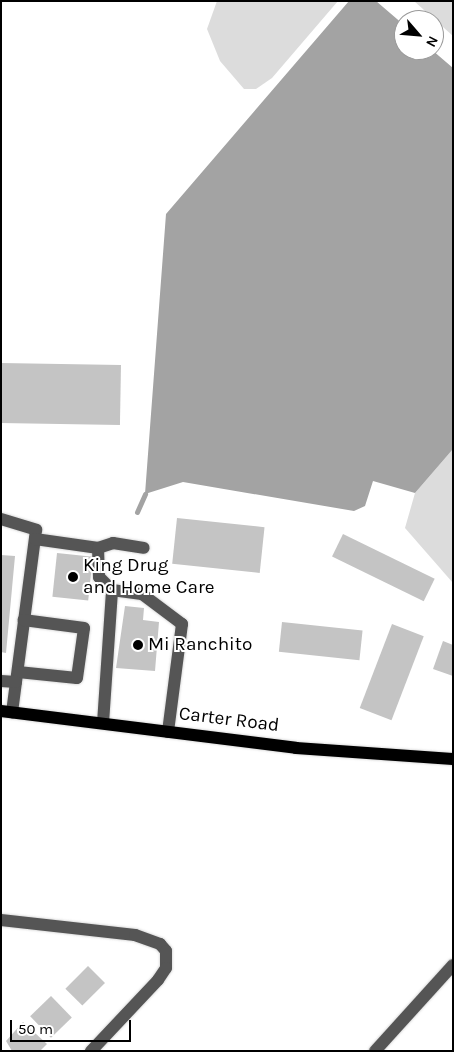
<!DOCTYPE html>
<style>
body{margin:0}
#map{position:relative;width:454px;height:1052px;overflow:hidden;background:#fff;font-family:Karla,sans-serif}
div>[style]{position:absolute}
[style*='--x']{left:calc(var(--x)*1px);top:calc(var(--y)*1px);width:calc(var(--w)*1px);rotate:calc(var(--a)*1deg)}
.green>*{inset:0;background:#dcdcdc}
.water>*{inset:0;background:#a3a3a3}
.stream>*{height:5px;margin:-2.5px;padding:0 2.5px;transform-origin:2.5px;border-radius:2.5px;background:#a3a3a3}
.building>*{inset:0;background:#c4c4c4;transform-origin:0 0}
.roads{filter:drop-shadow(0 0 1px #dbdbdb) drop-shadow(0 0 1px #dbdbdb)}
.minor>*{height:12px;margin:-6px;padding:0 6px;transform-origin:6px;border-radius:6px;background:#555}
.major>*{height:12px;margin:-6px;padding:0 6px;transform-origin:6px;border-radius:6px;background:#000}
.dots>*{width:14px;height:14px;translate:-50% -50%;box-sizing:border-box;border:2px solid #fff;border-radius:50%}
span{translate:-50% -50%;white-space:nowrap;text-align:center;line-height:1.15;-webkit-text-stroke:4px #fff;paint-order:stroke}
.poi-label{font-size:19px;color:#000}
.left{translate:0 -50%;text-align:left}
.street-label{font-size:19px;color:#000}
.frame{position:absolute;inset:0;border:2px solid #000;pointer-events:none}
.north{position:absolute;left:394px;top:10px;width:50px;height:50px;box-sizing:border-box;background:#fff;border:1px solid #999;border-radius:50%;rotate:117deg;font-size:14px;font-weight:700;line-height:20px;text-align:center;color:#000}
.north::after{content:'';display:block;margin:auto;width:18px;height:22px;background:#000;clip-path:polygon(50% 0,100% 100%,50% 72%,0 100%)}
.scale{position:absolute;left:10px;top:1020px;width:121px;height:22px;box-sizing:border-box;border:2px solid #000;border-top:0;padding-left:6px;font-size:15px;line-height:18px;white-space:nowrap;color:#000;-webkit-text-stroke:4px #fff;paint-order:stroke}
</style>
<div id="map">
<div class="green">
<i style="clip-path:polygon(217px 1px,338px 1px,272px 78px,256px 89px,244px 89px,220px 61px,207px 29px)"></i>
<i style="clip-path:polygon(414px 1px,453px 1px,453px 36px)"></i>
<i style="clip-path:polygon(453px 449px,453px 583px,405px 528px,415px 493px)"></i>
</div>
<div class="water">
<i style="clip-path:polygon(349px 1px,376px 1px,404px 25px,404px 50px,432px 50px,453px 68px,453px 449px,415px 493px,373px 481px,365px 506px,354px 511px,183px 482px,145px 494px,166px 214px)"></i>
</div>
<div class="stream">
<i style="--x:137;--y:512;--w:20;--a:-66"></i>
</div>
<div class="building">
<i style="left:1px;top:363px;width:120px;height:60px;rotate:1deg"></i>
<i style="left:177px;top:518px;width:88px;height:46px;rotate:6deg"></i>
<i style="left:343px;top:534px;width:102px;height:25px;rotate:26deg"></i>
<i style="left:57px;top:553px;width:36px;height:44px;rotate:6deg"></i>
<i style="clip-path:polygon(1px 555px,15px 556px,6px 653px,1px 652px)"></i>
<i style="clip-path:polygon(125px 606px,144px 608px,143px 620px,159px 622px,155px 671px,116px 668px)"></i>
<i style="left:282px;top:622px;width:81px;height:30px;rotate:6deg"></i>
<i style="left:392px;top:624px;width:34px;height:90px;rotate:21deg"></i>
<i style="clip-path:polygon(443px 641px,453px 645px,453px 676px,433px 669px)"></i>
<i style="left:88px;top:966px;width:24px;height:32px;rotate:45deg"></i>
<i style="left:51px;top:996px;width:30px;height:29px;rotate:46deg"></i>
<i style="clip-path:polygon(23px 1022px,47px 1044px,40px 1051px,12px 1051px,6px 1041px)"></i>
</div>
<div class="roads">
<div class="minor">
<i style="--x:1;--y:519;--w:37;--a:17"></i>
<i style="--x:36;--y:530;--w:184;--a:97.5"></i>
<i style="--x:35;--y:539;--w:64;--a:8.1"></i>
<i style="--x:98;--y:548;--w:29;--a:88"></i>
<i style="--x:99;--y:577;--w:18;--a:45"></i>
<i style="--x:98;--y:548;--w:16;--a:-18"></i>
<i style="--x:113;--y:543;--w:31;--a:9"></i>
<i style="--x:18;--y:672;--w:59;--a:5.8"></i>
<i style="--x:77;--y:678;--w:50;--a:-82"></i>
<i style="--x:84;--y:628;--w:61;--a:-172.4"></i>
<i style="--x:1;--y:681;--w:15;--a:4"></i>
<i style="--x:103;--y:723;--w:133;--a:-86.1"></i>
<i style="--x:112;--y:590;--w:30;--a:8"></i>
<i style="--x:142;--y:594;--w:50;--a:36.9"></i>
<i style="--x:182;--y:624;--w:109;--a:97.4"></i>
<i style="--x:1;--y:920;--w:135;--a:6.4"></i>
<i style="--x:135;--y:935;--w:27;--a:20"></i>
<i style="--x:160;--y:944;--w:9;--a:49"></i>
<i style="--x:166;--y:951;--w:17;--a:90"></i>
<i style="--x:166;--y:968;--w:14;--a:124"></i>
<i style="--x:158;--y:980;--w:98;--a:133.3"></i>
<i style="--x:375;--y:1051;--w:116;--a:-47.8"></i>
</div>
<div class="major">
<i style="--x:1;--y:711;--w:297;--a:7.1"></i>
<i style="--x:296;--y:748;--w:157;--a:4"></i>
</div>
</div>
<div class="dots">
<i style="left:73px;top:577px;background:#000"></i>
<i style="left:138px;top:645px;background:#000"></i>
</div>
<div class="poi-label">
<span class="left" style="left:83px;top:577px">King Drug<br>and Home Care</span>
<span class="left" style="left:148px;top:645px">Mi Ranchito</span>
</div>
<div class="street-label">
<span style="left:229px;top:720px;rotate:7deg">Carter Road</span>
</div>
<div class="frame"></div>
<div class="north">N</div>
<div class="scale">50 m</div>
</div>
